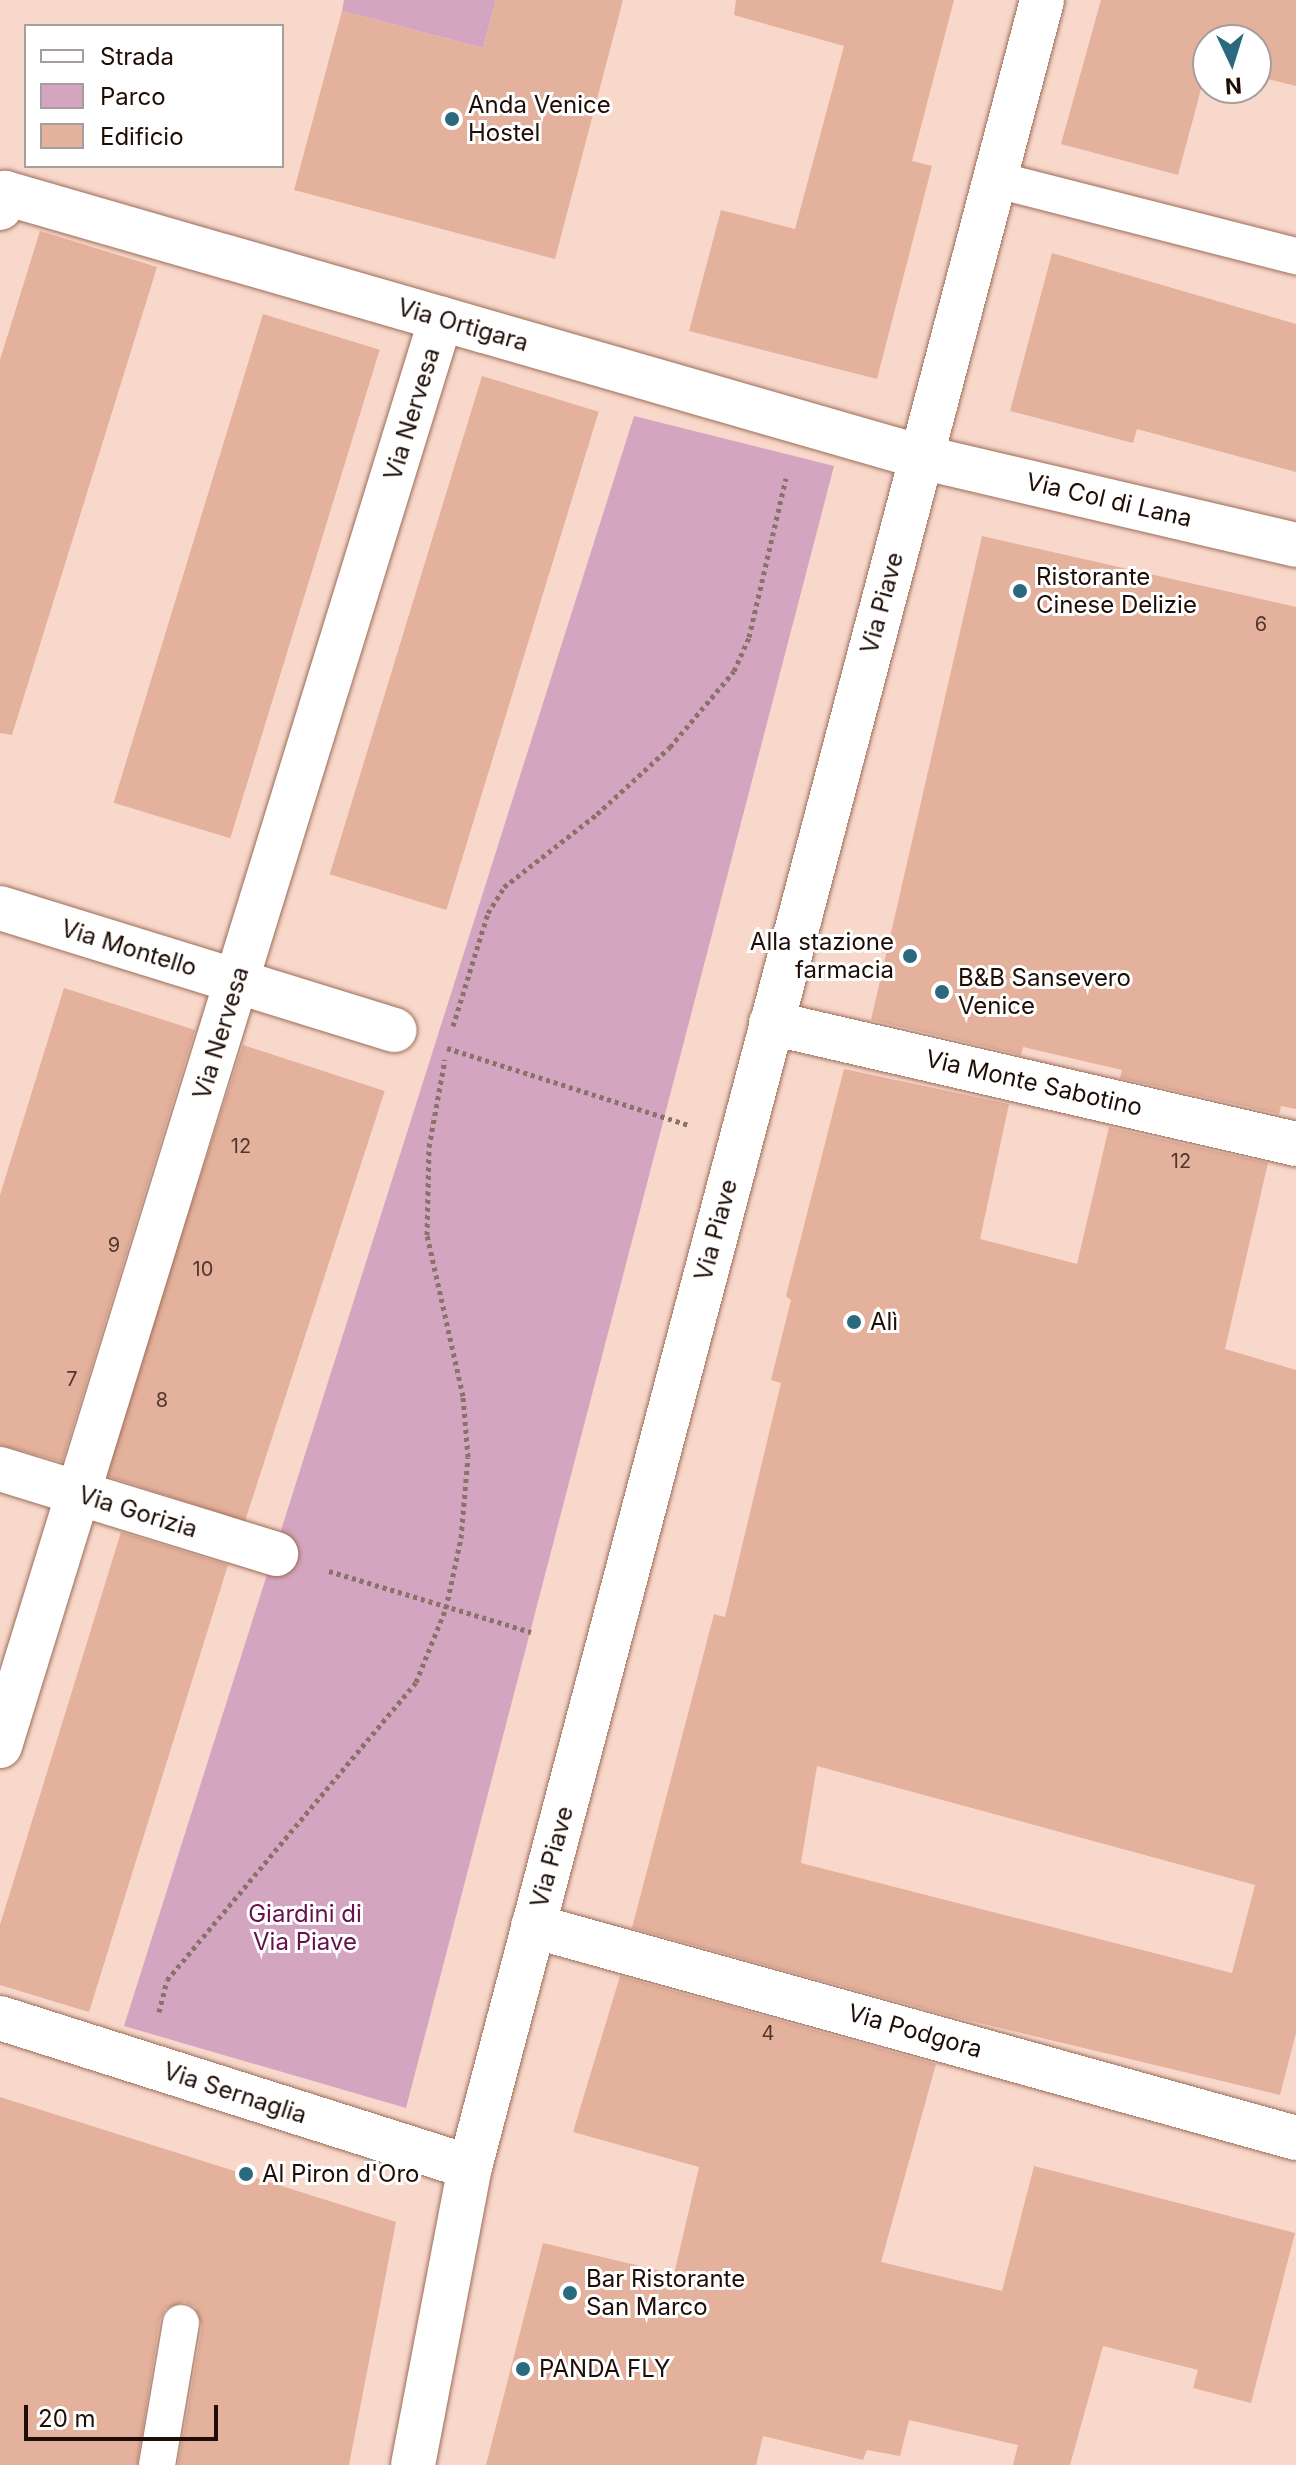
<!DOCTYPE html>
<meta charset="utf-8">
<style>
body{margin:0}
#map{position:relative;width:1296px;height:2465px;overflow:hidden;background:#f8d8cb;font-family:Inter,sans-serif}
div>[style]{position:absolute}
[style*='--x']{left:calc(var(--x)*1px);top:calc(var(--y)*1px);width:calc(var(--w)*1px);rotate:calc(var(--a)*1deg)}
.green>*{inset:0;background:#d4a5c0}
.building>*{inset:0;background:#e4b19c;transform-origin:0 0}
.path>*{height:5px;margin-top:-2.5px;transform-origin:0;background:repeating-linear-gradient(90deg,#8b7268 0 4px,transparent 0 8px)}
.roads{filter:drop-shadow(0 0 2px #9c6d59) drop-shadow(0 0 2px #9c6d59)}
.lane>*{height:36px;margin:-18px;padding:0 18px;transform-origin:18px;border-radius:18px;background:#fff}
.street>*{height:44px;margin:-22px;padding:0 22px;transform-origin:22px;border-radius:22px;background:#fff}
.secondary>*{height:44px;margin:-22px;padding:0 22px;transform-origin:22px;border-radius:22px;background:#fff}
.dots>*{width:22px;height:22px;translate:-50% -50%;box-sizing:border-box;border:4px solid #fff;border-radius:50%}
span{translate:-50% -50%;white-space:nowrap;text-align:center;line-height:1.15;-webkit-text-stroke:6px #fff;paint-order:stroke}
.number-label{font-size:20px;color:#50362c}
.number-label span{-webkit-text-stroke-width:0}
.poi-label{font-size:24px;color:#1f0d06}
.left{translate:0 -50%;text-align:left}
.right{translate:-100% -50%;text-align:right}
.street-label{font-size:24px;color:#1f0d06}
.park-label{font-size:24px;color:#66114c}
.legend{position:absolute;left:24px;top:24px;width:260px;height:144px;box-sizing:border-box;background:#fff;border:2px solid #a59e9b;margin:0;padding:10px 14px;list-style:none;font-size:24px;color:#1f0d06}
.legend li{display:flex;align-items:center;gap:16px;height:40px}
.legend b{width:40px;border:2px solid #a59e9b}
.north{position:absolute;left:1192px;top:24px;width:80px;height:80px;box-sizing:border-box;background:#fff;border:2px solid #a59e9b;border-radius:50%;rotate:176deg;font-size:22px;font-weight:700;line-height:32px;text-align:center;color:#1f0d06}
.north::after{content:'';display:block;margin:auto;width:28px;height:36px;background:#2a697e;clip-path:polygon(50% 0,100% 100%,50% 72%,0 100%)}
.scale{position:absolute;left:24px;top:2405px;width:194px;height:36px;box-sizing:border-box;border:4px solid #1f0d06;border-top:0;padding-left:10px;font-size:24px;line-height:28px;white-space:nowrap;color:#1f0d06;-webkit-text-stroke:6px #fff;paint-order:stroke}
</style>
<div id="map">
<div class="green">
<i style="clip-path:polygon(344px 0,496px 0,483px 48px,342px 11px)"></i>
<i style="clip-path:polygon(634px 416px,834px 466px,406px 2108px,124px 2026px)"></i>
</div>
<div class="building">
<i style="clip-path:polygon(496px 0,623px 0,555px 259px,294px 190px,342px 11px,483px 48px)"></i>
<i style="clip-path:polygon(736px 0,954px 0,912px 161px,932px 166px,877px 379px,689px 331px,721px 210px,795px 229px,844px 46px,734px 15px)"></i>
<i style="clip-path:polygon(1101px 0,1296px 0,1296px 86px,1256px 76px,1256px 40px,1208px 40px,1208px 63px,1178px 175px,1061px 144px)"></i>
<i style="clip-path:polygon(40px 231px,157px 267px,12px 735px,0 733px,0 360px)"></i>
<i style="clip-path:polygon(1052px 253px,1296px 324px,1296px 472px,1137px 429px,1133px 443px,1010px 411px)"></i>
<i style="left:263px;top:314px;width:122px;height:511px;rotate:17deg"></i>
<i style="left:482px;top:376px;width:122px;height:521px;rotate:17deg"></i>
<i style="clip-path:polygon(982px 536px,1296px 607px,1296px 1109px,1281px 1106px,1279px 1114px,1120px 1078px,1122px 1070px,1023px 1047px,1021px 1055px,871px 1020px)"></i>
<i style="clip-path:polygon(64px 988px,195px 1030px,62px 1462px,0 1445px,0 1195px)"></i>
<i style="left:243px;top:1045px;width:149px;height:452px;rotate:18deg"></i>
<i style="clip-path:polygon(evenodd,844px 1069px,1009px 1104px,980px 1239px,1077px 1264px,1109px 1127px,1268px 1163px,1225px 1349px,1296px 1370px,1296px 2033px,1280px 2095px,950px 2016px,632px 1928px,714px 1614px,725px 1617px,781px 1383px,771px 1380px,791px 1300px,786px 1296px,844px 1069px,817px 1766px,1255px 1885px,1232px 1973px,801px 1863px,817px 1766px)"></i>
<i style="clip-path:polygon(121px 1532px,228px 1565px,89px 2012px,0 1985px,0 1925px)"></i>
<i style="clip-path:polygon(620px 1976px,936px 2064px,881px 2262px,1002px 2291px,1034px 2166px,1295px 2233px,1251px 2403px,1193px 2388px,1198px 2370px,1103px 2346px,1070px 2465px,1013px 2465px,1018px 2445px,909px 2420px,900px 2456px,867px 2450px,863px 2460px,763px 2436px,756px 2465px,486px 2465px,543px 2243px,674px 2274px,699px 2167px,573px 2132px)"></i>
<i style="clip-path:polygon(0 2097px,396px 2222px,349px 2465px,178px 2465px,202px 2326px,195px 2307px,184px 2302px,165px 2309px,160px 2320px,137px 2465px,0 2465px)"></i>
</div>
<div class="path">
<i style="--x:453;--y:1026;--w:118;--a:-72.8"></i>
<i style="--x:488;--y:913;--w:31;--a:-58"></i>
<i style="--x:504;--y:887;--w:118;--a:-38.1"></i>
<i style="--x:597;--y:814;--w:99;--a:-42.5"></i>
<i style="--x:670;--y:747;--w:99;--a:-49.9"></i>
<i style="--x:734;--y:671;--w:37;--a:-66"></i>
<i style="--x:749;--y:637;--w:163;--a:-76.9"></i>
<i style="--x:447;--y:1048;--w:254;--a:17.7"></i>
<i style="--x:329;--y:1571;--w:211;--a:16.8"></i>
<i style="--x:159;--y:2012;--w:33;--a:-76"></i>
<i style="--x:167;--y:1980;--w:388;--a:-50.1"></i>
<i style="--x:416;--y:1682;--w:80;--a:-67.9"></i>
<i style="--x:446;--y:1608;--w:72;--a:-77.9"></i>
<i style="--x:461;--y:1538;--w:81;--a:-85.1"></i>
<i style="--x:468;--y:1457;--w:61;--a:-94.7"></i>
<i style="--x:463;--y:1396;--w:165;--a:-102.6"></i>
<i style="--x:427;--y:1235;--w:88;--a:-88.7"></i>
<i style="--x:429;--y:1147;--w:89;--a:-79.7"></i>
</div>
<div class="roads">
<div class="lane">
<i style="--x:997;--y:180;--w:309;--a:14.3"></i>
<i style="--x:157;--y:2465;--w:144;--a:-80.4"></i>
</div>
<div class="street">
<i style="--x:0;--y:208;--w:16;--a:-72"></i>
<i style="--x:5;--y:193;--w:953;--a:16.08"></i>
<i style="--x:921;--y:457;--w:385;--a:13.2"></i>
<i style="--x:0;--y:908;--w:413;--a:17.2"></i>
<i style="--x:771;--y:1023;--w:539;--a:12.98"></i>
<i style="--x:0;--y:1469;--w:289;--a:17.1"></i>
<i style="--x:0;--y:1746;--w:1494;--a:-72.83"></i>
<i style="--x:533;--y:1926;--w:792;--a:15.53"></i>
<i style="--x:0;--y:2018;--w:493;--a:17.6"></i>
</div>
<div class="secondary">
<i style="--x:413;--y:2465;--w:303;--a:-79.2"></i>
<i style="--x:470;--y:2167;--w:2241;--a:-75.21"></i>
</div>
</div>
<div class="dots">
<i style="left:452px;top:119px;background:#2a697e"></i>
<i style="left:1020px;top:591px;background:#2a697e"></i>
<i style="left:910px;top:956px;background:#2a697e"></i>
<i style="left:942px;top:992px;background:#2a697e"></i>
<i style="left:854px;top:1322px;background:#2a697e"></i>
<i style="left:246px;top:2174px;background:#2a697e"></i>
<i style="left:570px;top:2293px;background:#2a697e"></i>
<i style="left:523px;top:2369px;background:#2a697e"></i>
</div>
<div class="number-label">
<span style="left:1261px;top:624px">6</span>
<span style="left:241px;top:1146px">12</span>
<span style="left:1181px;top:1161px">12</span>
<span style="left:114px;top:1245px">9</span>
<span style="left:203px;top:1269px">10</span>
<span style="left:72px;top:1379px">7</span>
<span style="left:162px;top:1400px">8</span>
<span style="left:768px;top:2033px">4</span>
</div>
<div class="poi-label">
<span class="left" style="left:468px;top:119px">Anda Venice<br>Hostel</span>
<span class="left" style="left:1036px;top:591px">Ristorante<br>Cinese Delizie</span>
<span class="right" style="left:894px;top:956px">Alla stazione<br>farmacia</span>
<span class="left" style="left:958px;top:992px">B&amp;B Sansevero<br>Venice</span>
<span class="left" style="left:870px;top:1322px">Alì</span>
<span class="left" style="left:262px;top:2174px">Al Piron d'Oro</span>
<span class="left" style="left:586px;top:2293px">Bar Ristorante<br>San Marco</span>
<span class="left" style="left:539px;top:2369px">PANDA FLY</span>
</div>
<div class="street-label">
<span style="left:463px;top:325px;rotate:16deg">Via Ortigara</span>
<span style="left:412px;top:414px;rotate:-73deg">Via Nervesa</span>
<span style="left:1109px;top:500px;rotate:13deg">Via Col di Lana</span>
<span style="left:882px;top:603px;rotate:-75deg">Via Piave</span>
<span style="left:129px;top:948px;rotate:17deg">Via Montello</span>
<span style="left:221px;top:1033px;rotate:-73deg">Via Nervesa</span>
<span style="left:1034px;top:1083px;rotate:13deg">Via Monte Sabotino</span>
<span style="left:716px;top:1230px;rotate:-75deg">Via Piave</span>
<span style="left:138px;top:1512px;rotate:17deg">Via Gorizia</span>
<span style="left:552px;top:1857px;rotate:-75deg">Via Piave</span>
<span style="left:915px;top:2031px;rotate:16deg">Via Podgora</span>
<span style="left:235px;top:2093px;rotate:18deg">Via Sernaglia</span>
</div>
<div class="park-label">
<span style="left:305px;top:1928px">Giardini di<br>Via Piave</span>
</div>
<ul class="legend">
<li><b style="height:10px;background:#fff"></b>Strada</li>
<li><b style="height:22px;background:#d4a5c0"></b>Parco</li>
<li><b style="height:22px;background:#e4b19c"></b>Edificio</li>
</ul>
<div class="north">N</div>
<div class="scale">20 m</div>
</div>
